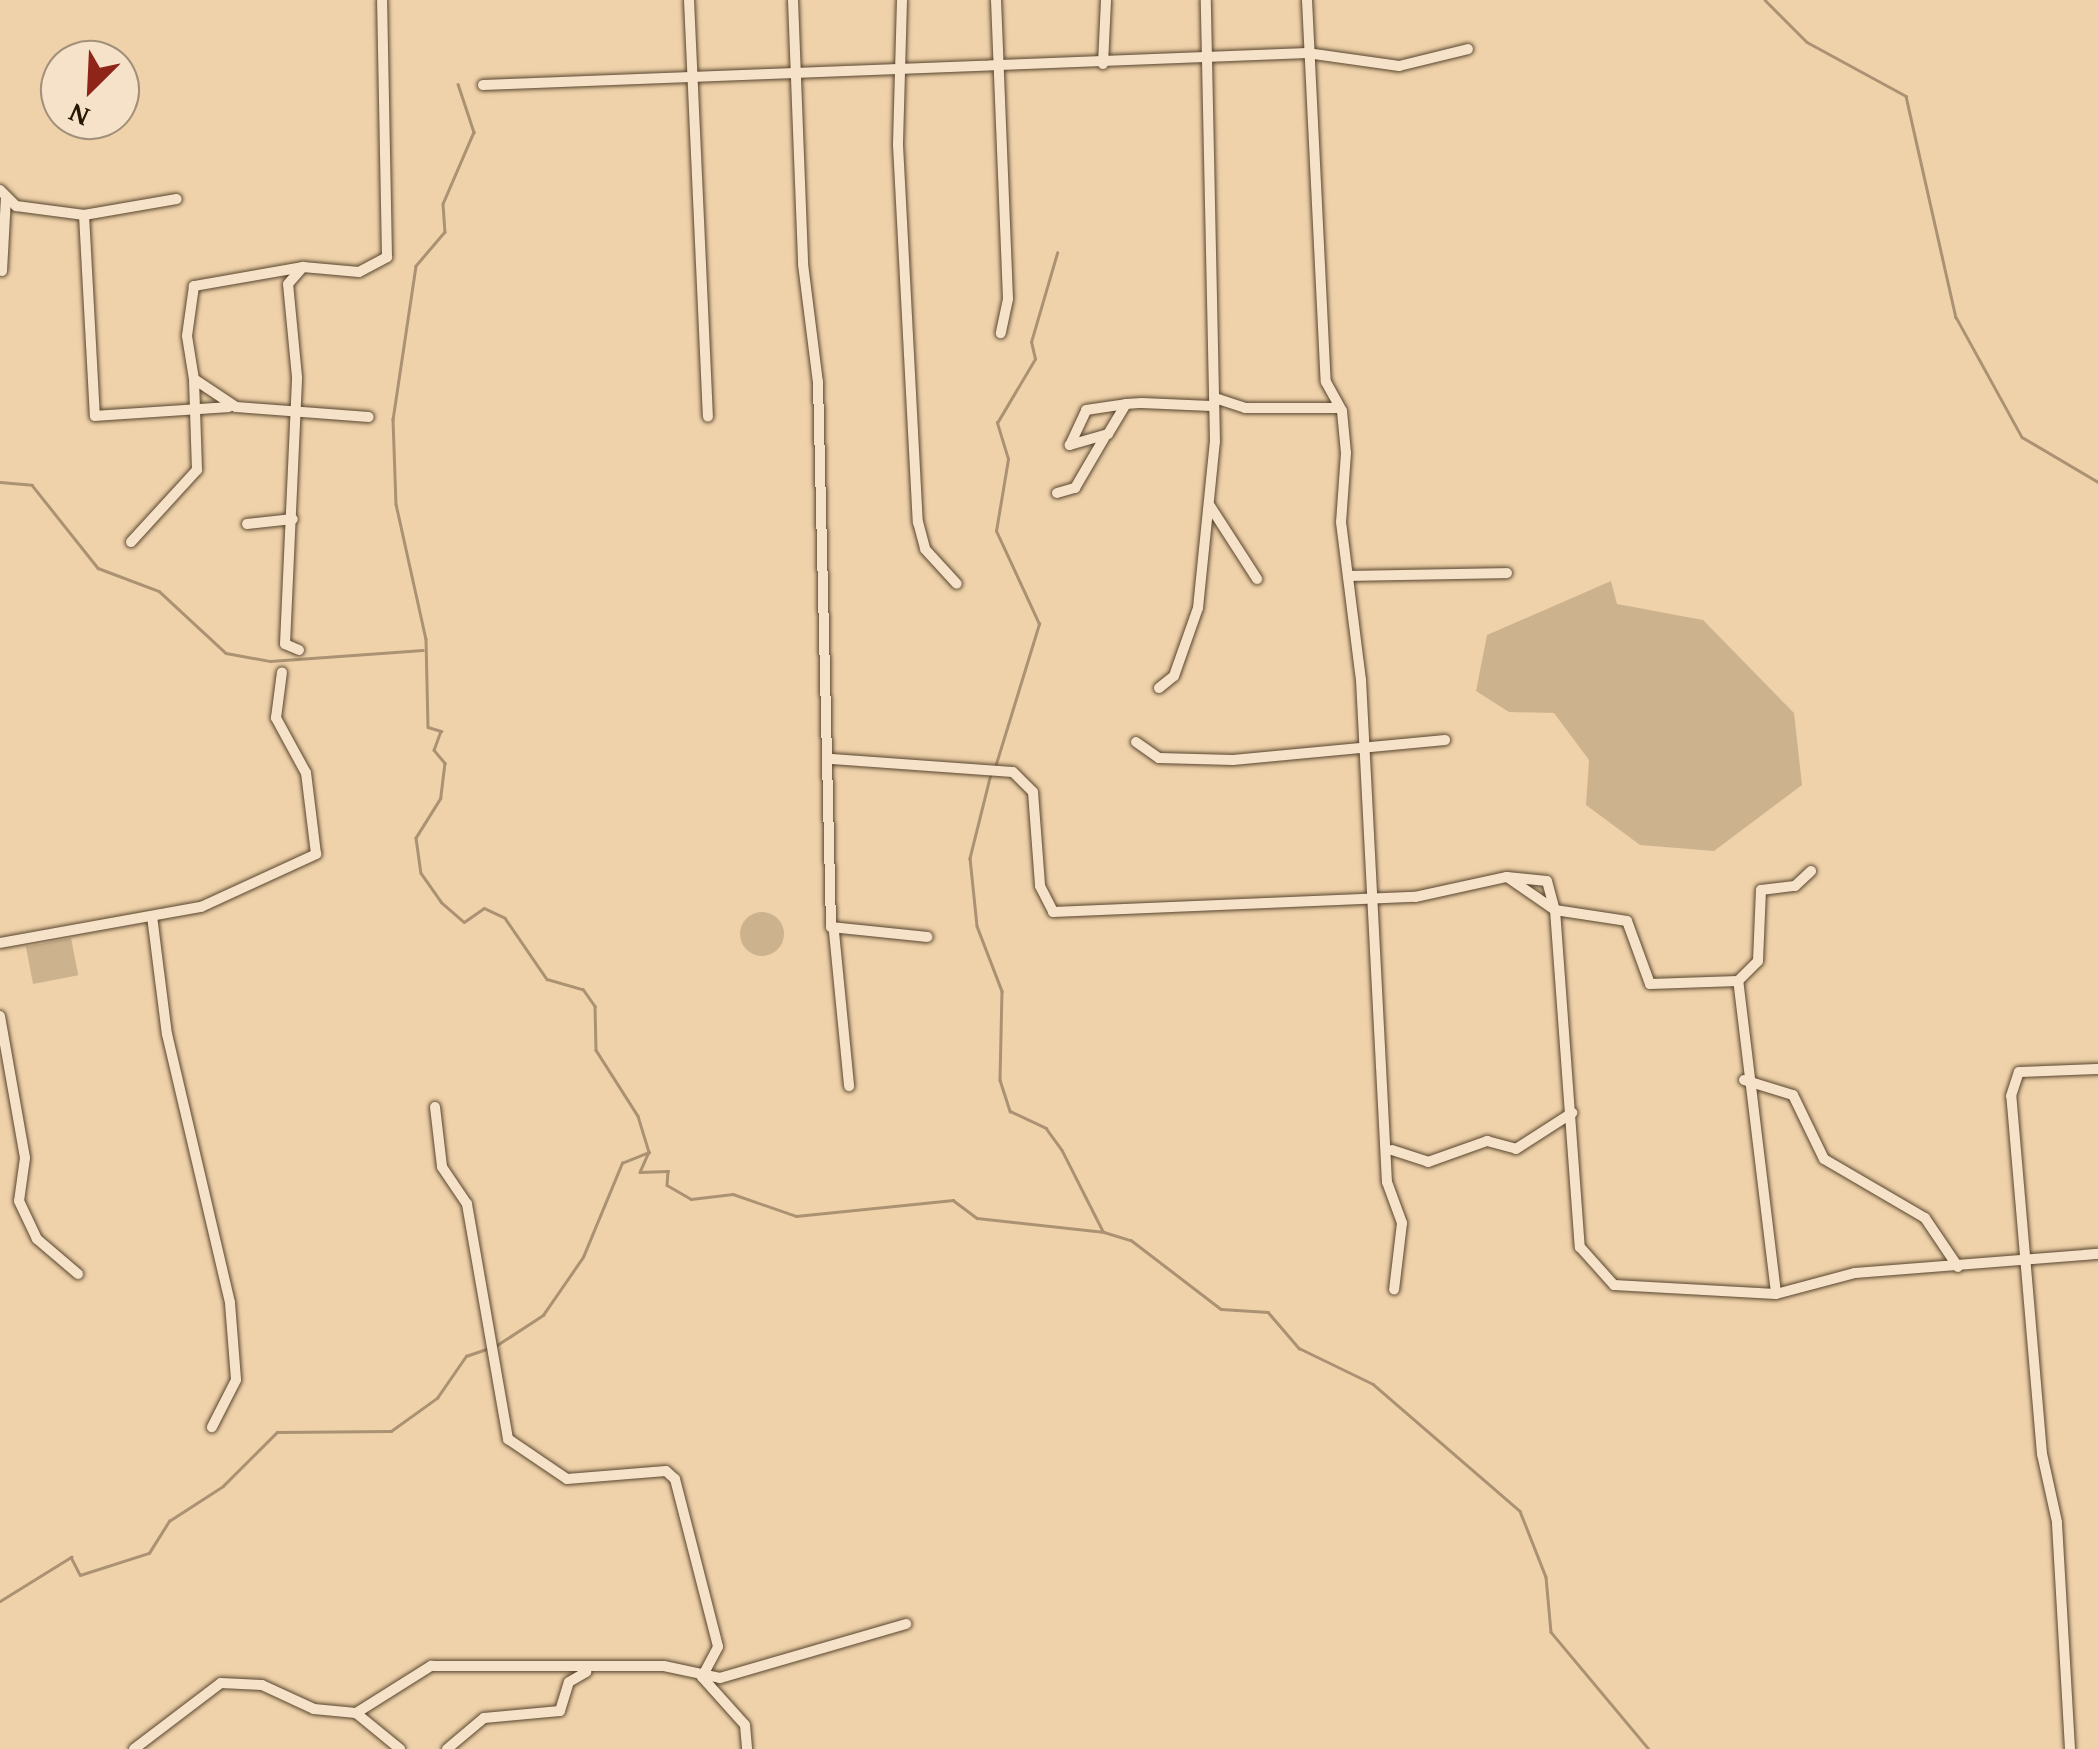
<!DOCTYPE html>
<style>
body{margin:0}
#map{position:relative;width:2098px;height:1749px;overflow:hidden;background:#efd2aa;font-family:"Gentium Book Plus",serif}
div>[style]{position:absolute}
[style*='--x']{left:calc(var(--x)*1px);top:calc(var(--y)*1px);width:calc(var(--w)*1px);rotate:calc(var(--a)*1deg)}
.green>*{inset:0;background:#cdb28e;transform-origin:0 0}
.round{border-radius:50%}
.stream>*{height:2.5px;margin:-1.25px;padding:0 1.25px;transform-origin:1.25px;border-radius:1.25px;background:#ab9272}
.roads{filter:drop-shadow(0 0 2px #58452e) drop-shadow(0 0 2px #58452e)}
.minor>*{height:10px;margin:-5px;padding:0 5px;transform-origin:5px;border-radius:5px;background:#f5e2c8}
span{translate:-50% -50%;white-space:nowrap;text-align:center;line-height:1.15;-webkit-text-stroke:8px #f5e2c8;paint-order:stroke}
.north{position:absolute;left:40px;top:40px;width:100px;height:100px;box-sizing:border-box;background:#f5e2c8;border:2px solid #a2907a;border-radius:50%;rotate:204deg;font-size:28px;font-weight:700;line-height:40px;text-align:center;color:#261604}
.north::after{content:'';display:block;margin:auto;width:35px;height:45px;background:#8f2418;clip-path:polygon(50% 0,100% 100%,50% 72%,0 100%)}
</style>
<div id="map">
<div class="green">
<i style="clip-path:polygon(1611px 581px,1617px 604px,1703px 620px,1794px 713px,1802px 785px,1714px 851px,1640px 845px,1586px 805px,1589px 760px,1554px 713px,1509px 712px,1476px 691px,1487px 635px)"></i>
<i class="round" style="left:740px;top:912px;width:44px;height:44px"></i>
<i style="left:71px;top:938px;width:38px;height:46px;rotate:79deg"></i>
</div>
<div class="stream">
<i style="--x:1765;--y:0;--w:59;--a:45"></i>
<i style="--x:1807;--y:42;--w:113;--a:28.6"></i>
<i style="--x:1906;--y:96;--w:227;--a:77.3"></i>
<i style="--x:1956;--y:317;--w:137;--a:61.2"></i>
<i style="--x:2022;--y:437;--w:88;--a:30.6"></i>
<i style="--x:458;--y:84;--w:51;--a:71.6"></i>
<i style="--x:474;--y:132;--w:78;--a:113.3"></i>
<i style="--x:443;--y:204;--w:28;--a:86"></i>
<i style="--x:445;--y:232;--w:45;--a:130.5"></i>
<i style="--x:416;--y:266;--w:155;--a:98.5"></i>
<i style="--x:393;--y:419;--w:85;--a:88"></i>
<i style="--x:396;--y:504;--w:138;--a:77.5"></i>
<i style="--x:426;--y:639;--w:88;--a:88.7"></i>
<i style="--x:428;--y:727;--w:14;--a:17"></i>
<i style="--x:441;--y:731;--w:20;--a:110"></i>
<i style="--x:434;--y:750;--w:17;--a:50"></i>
<i style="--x:445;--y:763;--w:35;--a:97"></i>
<i style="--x:441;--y:798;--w:47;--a:122"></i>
<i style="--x:416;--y:838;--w:35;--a:82"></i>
<i style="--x:421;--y:873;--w:35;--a:55"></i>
<i style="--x:441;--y:902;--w:30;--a:41"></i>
<i style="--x:464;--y:922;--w:24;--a:-35"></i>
<i style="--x:484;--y:908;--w:23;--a:25"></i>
<i style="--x:505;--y:918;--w:74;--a:55.5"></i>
<i style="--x:547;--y:979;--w:37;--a:16"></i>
<i style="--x:583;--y:989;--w:21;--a:55"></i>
<i style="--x:595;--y:1006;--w:44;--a:88.7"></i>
<i style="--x:596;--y:1050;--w:78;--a:57.5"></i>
<i style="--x:638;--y:1116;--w:38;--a:73"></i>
<i style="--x:649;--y:1152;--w:22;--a:114"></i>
<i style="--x:640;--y:1172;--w:28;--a:-2"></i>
<i style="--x:668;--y:1171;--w:14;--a:94"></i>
<i style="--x:667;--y:1185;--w:28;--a:30"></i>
<i style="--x:691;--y:1199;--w:42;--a:-6.8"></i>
<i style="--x:733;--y:1194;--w:67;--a:19.2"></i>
<i style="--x:796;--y:1216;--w:158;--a:-5.8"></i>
<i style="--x:953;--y:1200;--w:30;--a:37"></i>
<i style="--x:977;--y:1218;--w:128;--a:6.3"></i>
<i style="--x:1104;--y:1232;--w:28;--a:17"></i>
<i style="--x:1131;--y:1240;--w:113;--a:37.5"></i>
<i style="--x:1221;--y:1309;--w:47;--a:3.7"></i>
<i style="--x:1268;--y:1312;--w:48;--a:49.3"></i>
<i style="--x:1299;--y:1348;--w:82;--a:25.9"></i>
<i style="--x:1373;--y:1384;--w:194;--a:40.8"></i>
<i style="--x:1520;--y:1511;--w:71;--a:68.5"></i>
<i style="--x:1546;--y:1577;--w:55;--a:84.8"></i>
<i style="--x:1551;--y:1632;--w:153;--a:50.1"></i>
<i style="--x:0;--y:482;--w:32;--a:5"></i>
<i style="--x:32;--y:485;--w:106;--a:51.5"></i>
<i style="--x:98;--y:568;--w:65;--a:20.7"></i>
<i style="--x:159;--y:591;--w:91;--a:42.8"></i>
<i style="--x:226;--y:653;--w:45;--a:10.3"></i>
<i style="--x:270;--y:661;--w:153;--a:-4.1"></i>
<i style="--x:995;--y:767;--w:150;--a:-72.9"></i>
<i style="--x:1039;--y:624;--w:102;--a:-114.8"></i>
<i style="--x:996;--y:531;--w:73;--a:-80.5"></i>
<i style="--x:1008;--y:459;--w:38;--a:-107"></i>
<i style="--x:997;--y:423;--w:74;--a:-59.3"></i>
<i style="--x:1035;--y:359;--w:17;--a:-103"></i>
<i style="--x:1031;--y:342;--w:93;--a:-73.7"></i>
<i style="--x:991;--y:774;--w:87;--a:104"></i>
<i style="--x:970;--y:858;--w:68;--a:84.1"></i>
<i style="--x:977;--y:926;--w:70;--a:69"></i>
<i style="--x:1002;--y:991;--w:89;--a:91.3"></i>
<i style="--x:1000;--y:1080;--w:33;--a:72"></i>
<i style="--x:1010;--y:1111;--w:40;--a:25"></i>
<i style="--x:1046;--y:1128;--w:27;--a:54"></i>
<i style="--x:1062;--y:1150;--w:91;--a:63.2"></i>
<i style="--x:494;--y:1347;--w:59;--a:-33.1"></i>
<i style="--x:543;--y:1315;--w:70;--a:-55.4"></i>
<i style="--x:583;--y:1257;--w:102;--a:-67.5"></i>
<i style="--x:622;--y:1163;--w:29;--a:-22"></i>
<i style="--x:0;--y:1601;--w:84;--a:-31.8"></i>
<i style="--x:71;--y:1557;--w:20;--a:63"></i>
<i style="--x:80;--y:1575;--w:72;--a:-17.7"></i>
<i style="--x:149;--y:1553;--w:38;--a:-58"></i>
<i style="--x:169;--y:1521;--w:64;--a:-32.9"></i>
<i style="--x:223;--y:1486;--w:76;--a:-45"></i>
<i style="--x:277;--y:1432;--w:114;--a:-0.5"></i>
<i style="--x:391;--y:1431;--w:57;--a:-35.7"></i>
<i style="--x:437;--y:1398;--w:51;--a:-55.4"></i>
<i style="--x:466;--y:1356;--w:21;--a:-19"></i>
</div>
<div class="roads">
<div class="minor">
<i style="--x:689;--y:0;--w:417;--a:87.4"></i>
<i style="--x:793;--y:0;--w:264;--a:87.8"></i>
<i style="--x:803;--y:264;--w:119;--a:82.8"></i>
<i style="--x:818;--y:382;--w:545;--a:88.63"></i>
<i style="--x:831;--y:927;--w:97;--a:5.9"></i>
<i style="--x:902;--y:0;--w:145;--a:91.6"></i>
<i style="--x:898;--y:145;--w:378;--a:87"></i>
<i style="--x:918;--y:522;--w:28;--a:75"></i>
<i style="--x:925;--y:549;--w:47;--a:47.6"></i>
<i style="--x:996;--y:0;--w:299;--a:87.7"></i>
<i style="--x:1008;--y:299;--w:35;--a:102"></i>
<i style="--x:1307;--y:0;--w:382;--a:87.2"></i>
<i style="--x:1326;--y:382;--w:33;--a:61"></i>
<i style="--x:1342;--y:411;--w:42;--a:84.6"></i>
<i style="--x:1346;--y:453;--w:69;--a:94.1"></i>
<i style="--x:1341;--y:522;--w:159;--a:82.8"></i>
<i style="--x:1361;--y:680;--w:503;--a:87.04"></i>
<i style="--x:1387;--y:1182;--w:44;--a:69.9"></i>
<i style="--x:1402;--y:1223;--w:67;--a:96.8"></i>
<i style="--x:1103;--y:64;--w:64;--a:-87.3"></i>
<i style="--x:483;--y:85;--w:825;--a:-2.22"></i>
<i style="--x:1307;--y:53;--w:93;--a:8"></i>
<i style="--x:1399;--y:66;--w:71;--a:-13.8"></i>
<i style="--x:0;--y:190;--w:23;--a:45"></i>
<i style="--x:16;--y:206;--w:69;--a:7.5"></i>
<i style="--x:84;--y:215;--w:94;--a:-9.8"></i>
<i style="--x:84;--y:215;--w:201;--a:86.9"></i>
<i style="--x:95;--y:416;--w:134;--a:-3.8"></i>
<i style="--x:303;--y:267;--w:111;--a:170.1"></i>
<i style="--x:194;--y:286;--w:50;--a:98"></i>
<i style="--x:187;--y:336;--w:44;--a:80.8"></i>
<i style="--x:194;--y:379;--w:50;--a:33.7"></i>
<i style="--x:236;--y:407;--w:133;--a:4.3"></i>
<i style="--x:2;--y:271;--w:74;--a:-86.9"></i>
<i style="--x:1215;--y:398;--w:32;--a:18"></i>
<i style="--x:1245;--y:408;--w:93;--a:0"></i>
<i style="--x:1126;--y:404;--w:35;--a:121"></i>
<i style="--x:1108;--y:434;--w:40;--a:164"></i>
<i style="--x:1070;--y:445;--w:38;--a:-65"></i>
<i style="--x:1086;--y:410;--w:40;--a:-8.5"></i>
<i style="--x:1126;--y:404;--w:16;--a:-4"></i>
<i style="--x:1142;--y:403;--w:69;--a:2.5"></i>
<i style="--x:1057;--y:493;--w:19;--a:-16"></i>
<i style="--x:1075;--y:488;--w:61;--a:-59.7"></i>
<i style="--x:1210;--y:506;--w:87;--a:57.2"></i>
<i style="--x:247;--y:524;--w:46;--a:-6.2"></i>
<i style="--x:131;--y:542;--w:98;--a:-47.5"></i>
<i style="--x:197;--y:470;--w:91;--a:-91.9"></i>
<i style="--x:1351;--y:576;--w:156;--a:-1.1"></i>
<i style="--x:299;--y:650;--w:15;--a:-157"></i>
<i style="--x:285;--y:644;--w:267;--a:-87.4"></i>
<i style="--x:297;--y:377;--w:93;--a:-95.5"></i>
<i style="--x:288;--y:284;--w:23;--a:-49"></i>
<i style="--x:303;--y:267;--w:56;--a:5.1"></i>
<i style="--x:359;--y:272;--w:32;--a:-28"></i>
<i style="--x:387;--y:257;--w:257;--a:-91.1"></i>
<i style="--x:1159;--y:688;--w:19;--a:-39"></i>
<i style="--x:1174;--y:676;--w:72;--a:-70.6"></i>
<i style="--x:1198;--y:608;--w:167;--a:-84.2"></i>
<i style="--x:1215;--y:442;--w:442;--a:-91.2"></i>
<i style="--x:1136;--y:742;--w:28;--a:35"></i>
<i style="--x:1159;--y:758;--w:74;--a:1.5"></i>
<i style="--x:1233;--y:760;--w:213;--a:-5.4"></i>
<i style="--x:832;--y:759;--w:181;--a:4.1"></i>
<i style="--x:1013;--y:772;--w:28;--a:45"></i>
<i style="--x:1033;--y:792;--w:94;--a:85.7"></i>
<i style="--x:1040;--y:886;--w:29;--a:63"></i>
<i style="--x:1053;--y:912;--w:362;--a:-2.4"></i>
<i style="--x:1415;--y:897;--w:94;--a:-12.3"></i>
<i style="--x:1507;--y:877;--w:58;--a:34.5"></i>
<i style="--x:1555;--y:910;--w:338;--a:85.8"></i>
<i style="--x:1580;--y:1247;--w:51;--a:48.2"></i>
<i style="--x:1614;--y:1285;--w:162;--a:3.2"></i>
<i style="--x:1776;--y:1294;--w:82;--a:-14.9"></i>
<i style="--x:1855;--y:1273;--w:244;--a:-4.5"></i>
<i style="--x:1507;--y:877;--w:40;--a:5.7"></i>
<i style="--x:1547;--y:881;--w:30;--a:75"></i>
<i style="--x:1555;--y:910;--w:73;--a:8.7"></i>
<i style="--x:1627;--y:921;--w:67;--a:69.9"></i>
<i style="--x:1650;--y:984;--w:88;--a:-2"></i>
<i style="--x:152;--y:916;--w:119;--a:82.8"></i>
<i style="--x:167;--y:1034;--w:276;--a:76.8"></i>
<i style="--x:230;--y:1303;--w:77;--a:85.5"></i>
<i style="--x:236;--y:1380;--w:53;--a:117.1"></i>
<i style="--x:834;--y:932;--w:155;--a:84.4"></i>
<i style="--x:0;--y:943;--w:204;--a:-10.2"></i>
<i style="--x:201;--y:907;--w:127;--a:-24.7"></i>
<i style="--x:316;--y:854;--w:82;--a:-97"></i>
<i style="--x:306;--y:773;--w:63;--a:-118.6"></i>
<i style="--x:276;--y:718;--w:46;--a:-82.6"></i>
<i style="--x:0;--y:1016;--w:144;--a:80"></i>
<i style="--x:25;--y:1158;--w:43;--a:97.9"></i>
<i style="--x:19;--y:1201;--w:42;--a:64.7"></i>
<i style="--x:37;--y:1239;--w:54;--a:40.5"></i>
<i style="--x:1744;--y:1080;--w:51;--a:17"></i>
<i style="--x:1793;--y:1095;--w:71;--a:64.2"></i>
<i style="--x:1824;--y:1159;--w:117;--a:30.3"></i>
<i style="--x:1925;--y:1218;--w:59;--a:56"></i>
<i style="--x:435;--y:1107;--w:60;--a:83.3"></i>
<i style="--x:442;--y:1167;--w:45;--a:56"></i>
<i style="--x:467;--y:1204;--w:239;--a:80.1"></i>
<i style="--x:508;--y:1439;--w:71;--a:34.1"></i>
<i style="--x:567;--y:1479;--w:99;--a:-4.6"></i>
<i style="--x:666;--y:1471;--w:12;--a:42"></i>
<i style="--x:675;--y:1479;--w:173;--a:75.6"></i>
<i style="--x:718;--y:1647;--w:34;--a:118"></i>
<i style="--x:702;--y:1677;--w:64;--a:48.1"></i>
<i style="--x:745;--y:1725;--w:24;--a:85"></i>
<i style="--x:1392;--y:1150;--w:38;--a:18"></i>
<i style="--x:1428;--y:1162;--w:63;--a:-19.6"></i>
<i style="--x:1487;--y:1141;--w:30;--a:15"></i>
<i style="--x:1516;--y:1149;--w:67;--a:-32.7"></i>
<i style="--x:1776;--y:1293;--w:314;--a:-96.9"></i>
<i style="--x:1738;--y:981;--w:28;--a:-45"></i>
<i style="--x:1758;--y:961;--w:71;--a:-87.6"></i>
<i style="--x:1761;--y:890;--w:34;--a:-7"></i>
<i style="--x:1795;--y:886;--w:22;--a:-43"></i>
<i style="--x:356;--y:1713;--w:89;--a:-32.1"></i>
<i style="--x:431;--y:1666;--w:233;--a:0"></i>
<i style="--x:664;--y:1666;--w:57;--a:12.1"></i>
<i style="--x:720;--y:1678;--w:194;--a:-16.2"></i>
<i style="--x:134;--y:1749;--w:109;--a:-37.2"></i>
<i style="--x:221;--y:1683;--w:41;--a:2.8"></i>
<i style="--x:262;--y:1685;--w:57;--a:24.8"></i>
<i style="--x:314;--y:1709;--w:42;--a:5.4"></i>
<i style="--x:356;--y:1713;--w:57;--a:39.3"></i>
<i style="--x:447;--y:1749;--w:48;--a:-40"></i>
<i style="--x:484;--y:1718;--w:76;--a:-5.3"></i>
<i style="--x:560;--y:1711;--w:30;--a:-73"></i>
<i style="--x:569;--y:1682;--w:20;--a:-30"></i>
<i style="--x:2070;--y:1749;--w:227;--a:-93.3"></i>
<i style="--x:2057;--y:1522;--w:70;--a:-102.4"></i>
<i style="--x:2042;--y:1454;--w:359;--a:-94.9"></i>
<i style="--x:2011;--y:1096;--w:25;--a:-72"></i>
<i style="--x:2019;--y:1072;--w:79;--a:-2.2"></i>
</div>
</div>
<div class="north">N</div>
</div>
